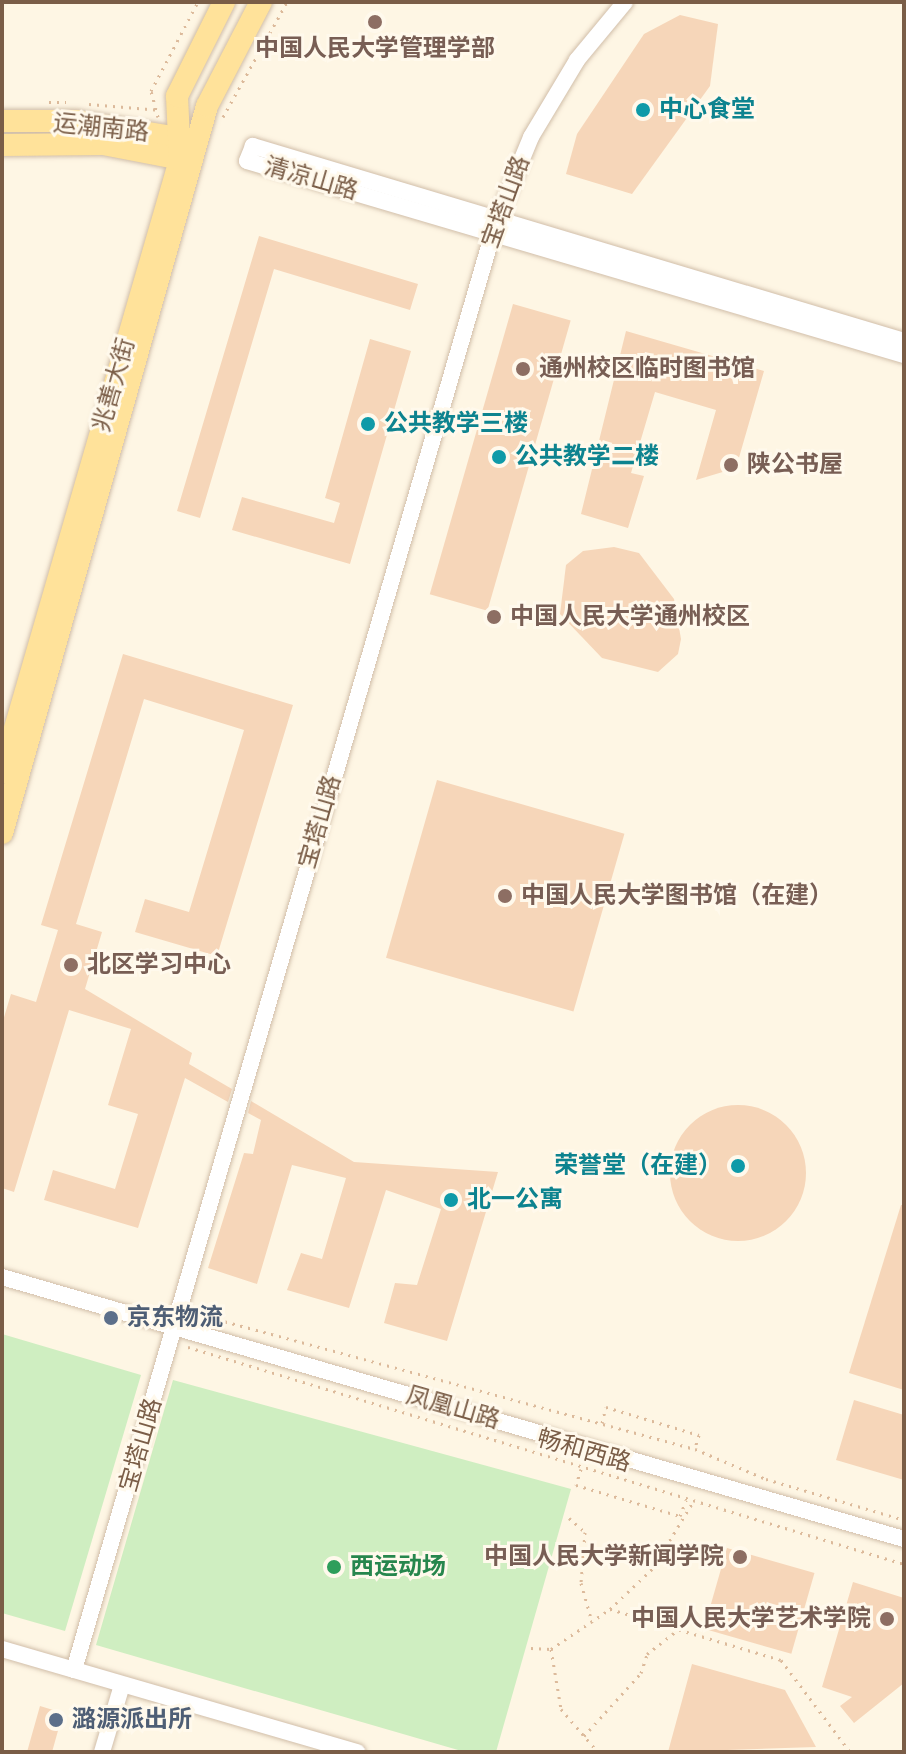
<!DOCTYPE html>
<meta charset="utf-8">
<style>
body{margin:0}
#map{position:relative;width:906px;height:1754px;overflow:hidden;background:#fef6e4;font-family:"DejaVu Sans","Noto Sans SC",sans-serif}
div>[style]{position:absolute}
[style*='--x']{left:calc(var(--x)*1px);top:calc(var(--y)*1px);width:calc(var(--w)*1px);rotate:calc(var(--a)*1deg)}
.green>*{inset:0;background:#cfeec1}
.building>*{inset:0;background:#f6d6b9;transform-origin:0 0}
.round{border-radius:50%}
.path>*{height:3px;margin-top:-1.5px;transform-origin:0;background:repeating-linear-gradient(90deg,#dcba9b 0 2px,transparent 0 8px)}
.roads{filter:drop-shadow(0 0 2px #d1bea9) drop-shadow(0 0 2px #d1bea9)}
.minor>*{height:16px;margin:-8px;padding:0 8px;transform-origin:8px;border-radius:8px;background:#fff}
.major>*{height:22px;margin:-11px;padding:0 11px;transform-origin:11px;border-radius:11px;background:#ffe29a}
.dots>*{width:22px;height:22px;translate:-50% -50%;box-sizing:border-box;border:4px solid #fff9ec;border-radius:50%}
span{translate:-50% -50%;white-space:nowrap;text-align:center;line-height:1.15;-webkit-text-stroke:6px #fff9ec;paint-order:stroke}
.education-label{font-size:24px;color:#785e54;font-weight:700}
.left{translate:0 -50%;text-align:left}
.right{translate:-100% -50%;text-align:right}
.culture-label{font-size:24px;color:#0d838f;font-weight:700}
.street-label{font-size:24px;color:#7a5d47}
.service-label{font-size:24px;color:#4e5e75;font-weight:700}
.leisure-label{font-size:24px;color:#27864d;font-weight:700}
.frame{position:absolute;inset:0;border:4px solid #7a5d47;pointer-events:none}
</style>
<div id="map">
<div class="green">
<i style="clip-path:polygon(2px 1334px,141px 1375px,65px 1631px,2px 1613px)"></i>
<i style="clip-path:polygon(173px 1380px,571px 1489px,496px 1752px,465px 1752px,96px 1645px)"></i>
</div>
<div class="building">
<i style="clip-path:polygon(680px 15px,718px 24px,710px 86px,632px 194px,566px 174px,577px 134px,644px 34px)"></i>
<i style="clip-path:polygon(259px 236px,418px 284px,410px 310px,274px 269px,200px 518px,177px 511px)"></i>
<i style="left:513px;top:304px;width:60px;height:302px;rotate:16deg"></i>
<i style="clip-path:polygon(626px 331px,764px 371px,736px 468px,696px 480px,716px 410px,655px 392px,631px 473px,644px 476px,628px 528px,581px 514px)"></i>
<i style="clip-path:polygon(370px 339px,411px 351px,350px 564px,232px 530px,242px 497px,334px 523px,340px 503px,325px 498px)"></i>
<i style="clip-path:polygon(614px 547px,639px 553px,674px 599px,681px 639px,678px 654px,658px 672px,602px 658px,560px 614px,566px 565px,583px 551px)"></i>
<i style="clip-path:polygon(123px 654px,293px 705px,217px 956px,135px 932px,145px 899px,189px 912px,244px 730px,144px 699px,76px 924px,102px 932px,85px 989px,192px 1053px,189px 1064px,232px 1089px,228px 1102px,185px 1078px,138px 1228px,44px 1200px,53px 1170px,115px 1189px,138px 1114px,108px 1105px,131px 1029px,69px 1010px,14px 1192px,2px 1188px,2px 1024px,11px 994px,36px 1002px,58px 930px,41px 925px)"></i>
<i style="left:437px;top:780px;width:195px;height:185px;rotate:16deg"></i>
<i style="clip-path:polygon(251px 1101px,354px 1162px,498px 1172px,447px 1341px,384px 1323px,395px 1283px,417px 1285px,441px 1209px,386px 1190px,349px 1308px,287px 1290px,301px 1253px,322px 1259px,346px 1178px,292px 1165px,257px 1284px,208px 1268px,244px 1153px,253px 1154px,261px 1120px,248px 1113px)"></i>
<i class="round" style="left:670px;top:1105px;width:136px;height:136px"></i>
<i style="clip-path:polygon(901px 1205px,904px 1205px,904px 1390px,849px 1373px)"></i>
<i style="clip-path:polygon(854px 1400px,904px 1415px,904px 1480px,836px 1460px)"></i>
<i style="left:727px;top:1548px;width:91px;height:84px;rotate:16deg"></i>
<i style="clip-path:polygon(853px 1582px,904px 1598px,904px 1683px,854px 1723px,840px 1706px,852px 1697px,822px 1687px)"></i>
<i style="clip-path:polygon(692px 1664px,785px 1690px,816px 1747px,668px 1752px)"></i>
<i style="clip-path:polygon(40px 1706px,63px 1713px,52px 1752px,27px 1752px)"></i>
</div>
<div class="path">
<i style="--x:49;--y:102;--w:17;--a:0"></i>
<i style="--x:89;--y:104;--w:72;--a:4.8"></i>
<i style="--x:158;--y:117;--w:27;--a:-105"></i>
<i style="--x:151;--y:91;--w:101;--a:-62.2"></i>
<i style="--x:223;--y:117;--w:132;--a:-60.9"></i>
<i style="--x:194;--y:1313;--w:519;--a:15.19"></i>
<i style="--x:695;--y:1449;--w:77;--a:22.9"></i>
<i style="--x:766;--y:1479;--w:144;--a:16.5"></i>
<i style="--x:188;--y:1347;--w:748;--a:16.86"></i>
<i style="--x:602;--y:1423;--w:16;--a:-76"></i>
<i style="--x:606;--y:1407;--w:97;--a:16.8"></i>
<i style="--x:699;--y:1435;--w:14;--a:107"></i>
<i style="--x:581;--y:1469;--w:17;--a:107"></i>
<i style="--x:576;--y:1485;--w:109;--a:16.6"></i>
<i style="--x:680;--y:1516;--w:17;--a:-69"></i>
<i style="--x:569;--y:1518;--w:21;--a:41"></i>
<i style="--x:585;--y:1532;--w:51;--a:94.5"></i>
<i style="--x:581;--y:1583;--w:41;--a:74.2"></i>
<i style="--x:610;--y:1609;--w:178;--a:16.6"></i>
<i style="--x:781;--y:1660;--w:115;--a:53.1"></i>
<i style="--x:531;--y:1648;--w:20;--a:3"></i>
<i style="--x:551;--y:1649;--w:71;--a:-34.1"></i>
<i style="--x:610;--y:1609;--w:59;--a:-43.6"></i>
<i style="--x:653;--y:1568;--w:77;--a:-58.8"></i>
<i style="--x:551;--y:1649;--w:61;--a:80.5"></i>
<i style="--x:561;--y:1709;--w:57;--a:49.3"></i>
<i style="--x:584;--y:1736;--w:85;--a:-47.9"></i>
<i style="--x:641;--y:1673;--w:20;--a:-72"></i>
<i style="--x:647;--y:1654;--w:39;--a:-38"></i>
</div>
<div class="roads">
<div class="minor">
<i style="--x:904;--y:341;--w:680;--a:-163.32"></i>
<i style="--x:253;--y:146;--w:16;--a:112"></i>
<i style="--x:247;--y:161;--w:685;--a:16.45"></i>
<i style="--x:2;--y:1277;--w:939;--a:16.2"></i>
<i style="--x:2;--y:1649;--w:370;--a:16.2"></i>
<i style="--x:74;--y:1670;--w:1508;--a:-73.75"></i>
<i style="--x:496;--y:222;--w:92;--a:-67.6"></i>
<i style="--x:531;--y:137;--w:90;--a:-59.1"></i>
<i style="--x:577;--y:60;--w:75;--a:-50.4"></i>
<i style="--x:102;--y:1752;--w:70;--a:-73.4"></i>
</div>
<div class="major">
<i style="--x:2;--y:121;--w:74;--a:0"></i>
<i style="--x:76;--y:121;--w:121;--a:9.5"></i>
<i style="--x:2;--y:145;--w:101;--a:-0.6"></i>
<i style="--x:103;--y:144;--w:90;--a:10.9"></i>
<i style="--x:2;--y:773;--w:638;--a:-73.81"></i>
<i style="--x:180;--y:160;--w:64;--a:-92.7"></i>
<i style="--x:177;--y:96;--w:105;--a:-63.4"></i>
<i style="--x:2;--y:833;--w:755;--a:-74.25"></i>
<i style="--x:207;--y:106;--w:117;--a:-62.6"></i>
</div>
</div>
<div class="dots">
<i style="left:375px;top:22px;background:#8d6e63"></i>
<i style="left:643px;top:110px;background:#0f9aa8"></i>
<i style="left:523px;top:369px;background:#8d6e63"></i>
<i style="left:368px;top:424px;background:#0f9aa8"></i>
<i style="left:499px;top:457px;background:#0f9aa8"></i>
<i style="left:731px;top:465px;background:#8d6e63"></i>
<i style="left:494px;top:617px;background:#8d6e63"></i>
<i style="left:505px;top:896px;background:#8d6e63"></i>
<i style="left:71px;top:965px;background:#8d6e63"></i>
<i style="left:738px;top:1166px;background:#0f9aa8"></i>
<i style="left:451px;top:1200px;background:#0f9aa8"></i>
<i style="left:111px;top:1318px;background:#5c6f8a"></i>
<i style="left:740px;top:1557px;background:#8d6e63"></i>
<i style="left:334px;top:1567px;background:#2e9e5b"></i>
<i style="left:887px;top:1619px;background:#8d6e63"></i>
<i style="left:56px;top:1720px;background:#5c6f8a"></i>
</div>
<div class="education-label">
<span style="left:375px;top:49px">中国人民大学管理学部</span>
<span class="left" style="left:539px;top:369px">通州校区临时图书馆</span>
<span class="left" style="left:747px;top:465px">陕公书屋</span>
<span class="left" style="left:510px;top:617px">中国人民大学通州校区</span>
<span class="left" style="left:521px;top:896px">中国人民大学图书馆（在建）</span>
<span class="left" style="left:87px;top:965px">北区学习中心</span>
<span class="right" style="left:724px;top:1557px">中国人民大学新闻学院</span>
<span class="right" style="left:871px;top:1619px">中国人民大学艺术学院</span>
</div>
<div class="culture-label">
<span class="left" style="left:659px;top:110px">中心食堂</span>
<span class="left" style="left:384px;top:424px">公共教学三楼</span>
<span class="left" style="left:515px;top:457px">公共教学二楼</span>
<span class="right" style="left:722px;top:1166px">荣誉堂（在建）</span>
<span class="left" style="left:467px;top:1200px">北一公寓</span>
</div>
<div class="street-label">
<span style="left:101px;top:128px;rotate:6deg">运潮南路</span>
<span style="left:311px;top:179px;rotate:16deg">清凉山路</span>
<span style="left:506px;top:202px;rotate:-70deg">宝塔山路</span>
<span style="left:114px;top:385px;rotate:-74deg">兆善大街</span>
<span style="left:320px;top:822px;rotate:-74deg">宝塔山路</span>
<span style="left:453px;top:1408px;rotate:16deg">凤凰山路</span>
<span style="left:141px;top:1445px;rotate:-74deg">宝塔山路</span>
<span style="left:584px;top:1451px;rotate:16deg">畅和西路</span>
</div>
<div class="service-label">
<span class="left" style="left:127px;top:1318px">京东物流</span>
<span class="left" style="left:72px;top:1720px">潞源派出所</span>
</div>
<div class="leisure-label">
<span class="left" style="left:350px;top:1567px">西运动场</span>
</div>
<div class="frame"></div>
</div>
